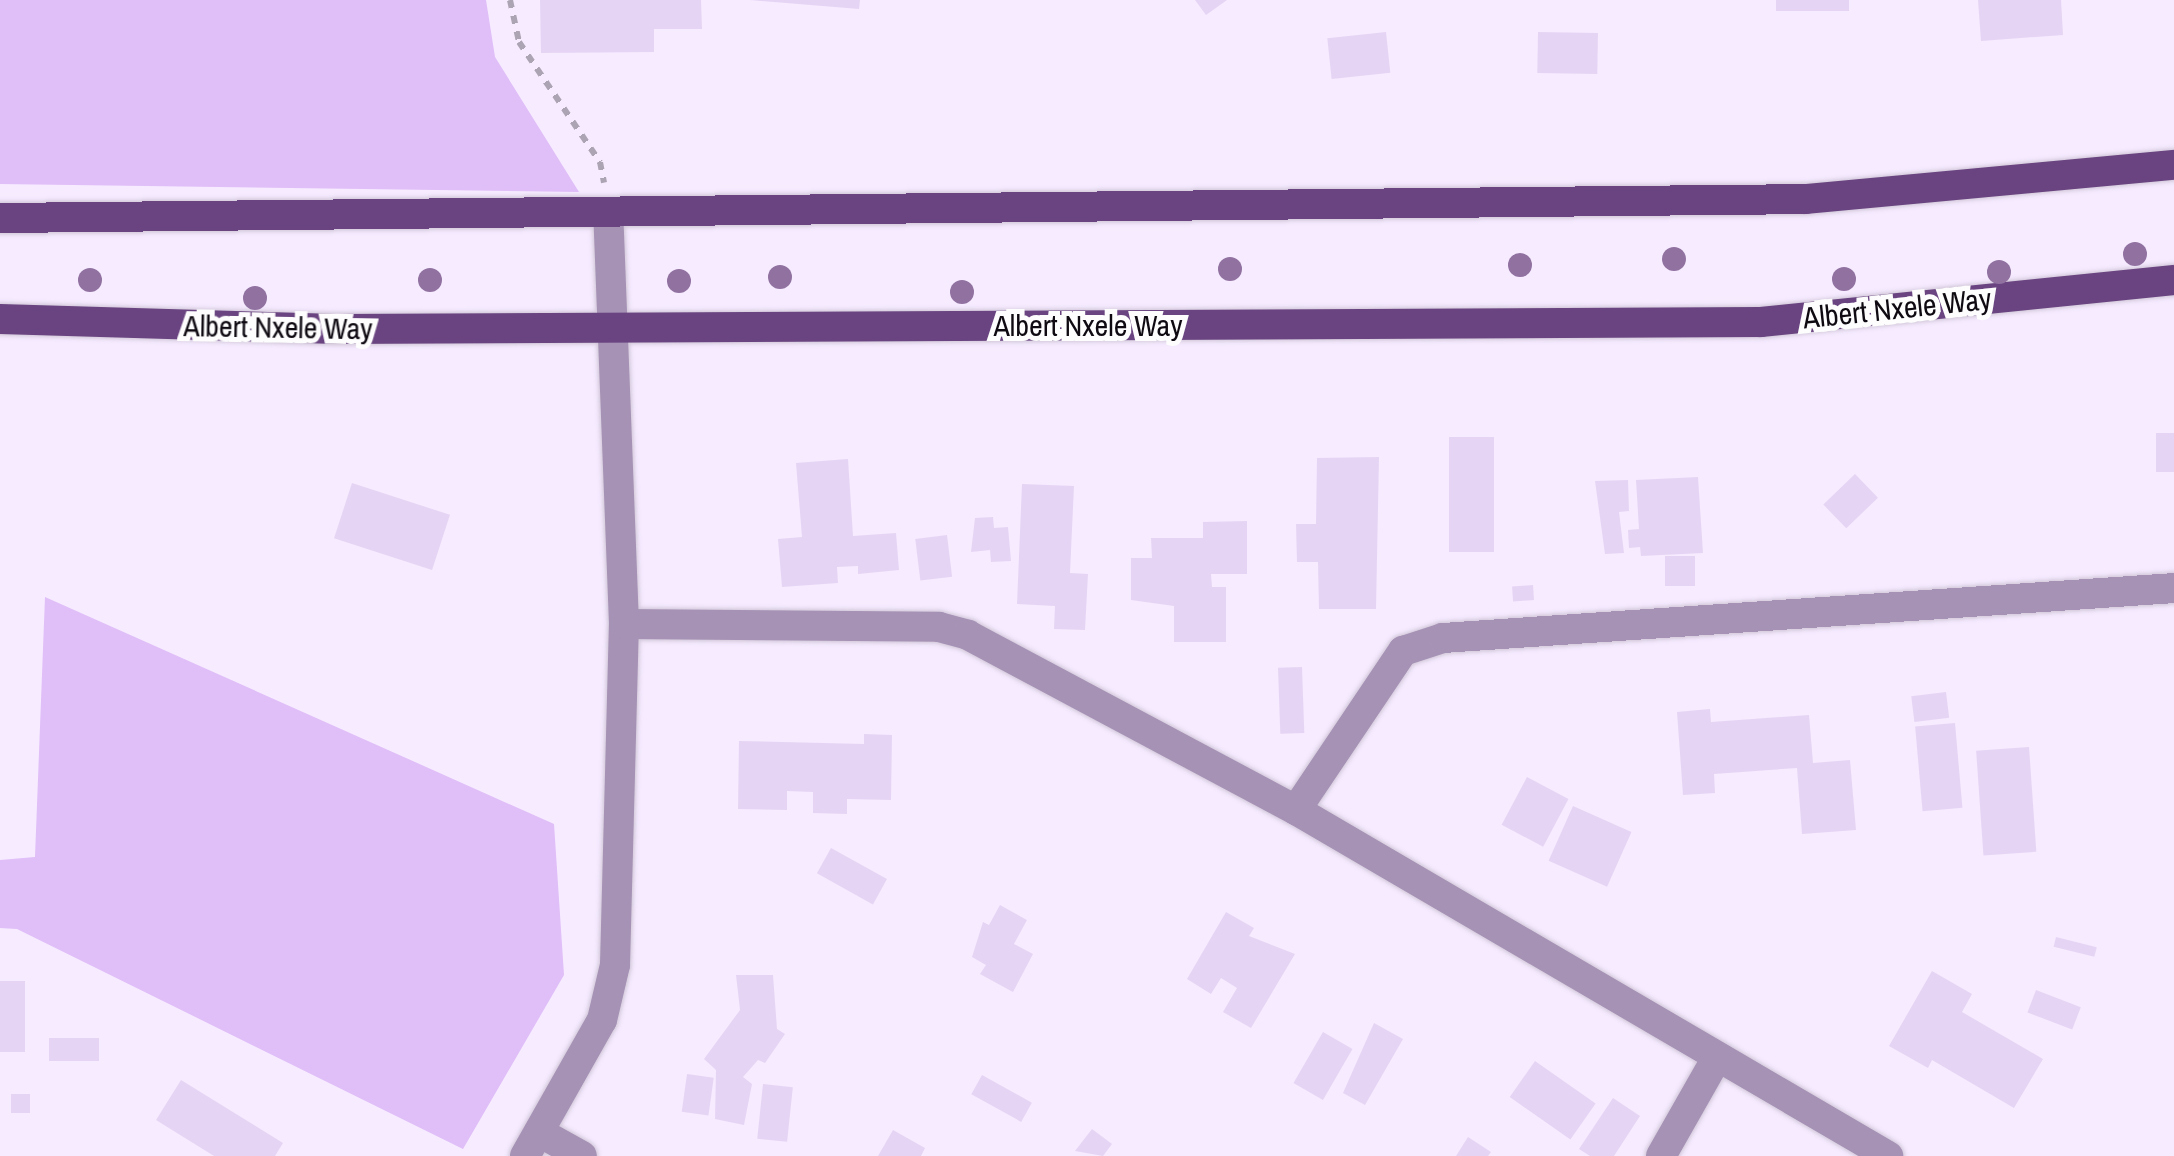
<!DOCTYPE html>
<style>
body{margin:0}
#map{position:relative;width:2174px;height:1156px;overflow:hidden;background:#f6ebff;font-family:"Archivo Narrow",sans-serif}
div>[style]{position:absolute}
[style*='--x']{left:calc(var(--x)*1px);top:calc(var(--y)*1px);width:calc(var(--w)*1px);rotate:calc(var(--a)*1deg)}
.green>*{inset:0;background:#e0bef8}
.building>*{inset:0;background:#e6d4f4;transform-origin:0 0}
.path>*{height:6px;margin-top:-3px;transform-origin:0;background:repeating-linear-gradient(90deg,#aca3b3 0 8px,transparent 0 16px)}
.roads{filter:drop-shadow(0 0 2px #d1c7d9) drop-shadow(0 0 2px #d1c7d9)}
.minor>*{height:30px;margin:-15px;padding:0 15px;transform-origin:15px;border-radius:15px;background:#a692b5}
.major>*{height:30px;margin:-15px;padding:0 15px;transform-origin:15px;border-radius:15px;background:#694480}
.trees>*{width:24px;height:24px;margin:-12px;border-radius:50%;background:#9071a0}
span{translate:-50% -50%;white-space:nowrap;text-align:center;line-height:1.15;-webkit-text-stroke:10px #fdfdfd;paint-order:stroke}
.street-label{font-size:30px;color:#0f0a12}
</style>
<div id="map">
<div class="green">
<i style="clip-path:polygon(0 0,486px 0,495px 57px,579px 192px,0 184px)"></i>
<i style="clip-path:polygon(45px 597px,554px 824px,564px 975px,463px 1149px,17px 929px,0 928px,0 860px,35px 857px)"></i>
</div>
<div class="building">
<i style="clip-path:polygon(540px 0,701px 0,702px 29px,654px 29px,654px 52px,541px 53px)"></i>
<i style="clip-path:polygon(750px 0,860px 0,859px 9px)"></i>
<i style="clip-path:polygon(1195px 0,1227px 0,1206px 15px)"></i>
<i style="left:1776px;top:0;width:73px;height:11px"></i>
<i style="clip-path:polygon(1978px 0,2061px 0,2063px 35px,1981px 41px)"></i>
<i style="left:1386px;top:32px;width:41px;height:59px;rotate:84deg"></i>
<i style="left:1538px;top:32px;width:60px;height:41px;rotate:1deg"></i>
<i style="left:2156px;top:433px;width:18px;height:39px"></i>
<i style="left:1449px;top:437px;width:45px;height:115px"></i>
<i style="clip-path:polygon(1379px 457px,1376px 609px,1319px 609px,1318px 562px,1297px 562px,1296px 524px,1316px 524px,1317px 458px)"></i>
<i style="clip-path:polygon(848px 459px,853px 536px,896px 533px,899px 570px,858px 574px,858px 566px,837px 567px,838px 583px,782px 587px,778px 539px,802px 537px,796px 463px)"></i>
<i style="left:1855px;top:474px;width:33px;height:44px;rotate:46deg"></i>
<i style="clip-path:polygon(1698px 477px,1703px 553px,1641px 556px,1640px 547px,1629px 548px,1628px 530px,1639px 529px,1636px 480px)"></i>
<i style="clip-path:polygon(1628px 480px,1629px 511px,1619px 512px,1624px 553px,1605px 554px,1595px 481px)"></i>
<i style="left:352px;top:483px;width:103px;height:58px;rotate:18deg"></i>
<i style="clip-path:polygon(1022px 484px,1074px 486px,1070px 573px,1088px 574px,1085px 630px,1054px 629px,1055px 606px,1017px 604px)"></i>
<i style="clip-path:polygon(993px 517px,994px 528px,1008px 527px,1011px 561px,991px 562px,990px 550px,971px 552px,975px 518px)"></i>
<i style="clip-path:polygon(1247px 521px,1247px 574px,1211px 574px,1212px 587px,1226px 587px,1226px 642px,1174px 642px,1174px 606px,1131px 600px,1131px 558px,1152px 558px,1151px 538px,1203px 538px,1203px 522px)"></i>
<i style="left:947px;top:535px;width:42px;height:32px;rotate:83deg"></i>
<i style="left:1665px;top:556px;width:30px;height:30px"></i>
<i style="left:1533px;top:585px;width:15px;height:21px;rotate:86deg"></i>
<i style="left:1302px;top:667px;width:66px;height:24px;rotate:88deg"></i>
<i style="left:1946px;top:692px;width:26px;height:35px;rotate:83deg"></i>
<i style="clip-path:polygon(1710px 709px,1711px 722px,1809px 715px,1813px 763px,1850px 760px,1856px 830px,1802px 834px,1797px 768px,1714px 774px,1715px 793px,1683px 795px,1677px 712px)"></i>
<i style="left:1955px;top:723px;width:85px;height:40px;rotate:85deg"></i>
<i style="clip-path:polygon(864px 734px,892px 735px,891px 800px,847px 799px,847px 814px,813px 813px,813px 792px,787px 791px,787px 810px,738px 809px,739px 741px,864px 744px)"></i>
<i style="left:2029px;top:747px;width:105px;height:53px;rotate:86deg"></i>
<i style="left:1527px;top:777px;width:47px;height:54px;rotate:28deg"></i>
<i style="left:1573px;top:806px;width:64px;height:60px;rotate:24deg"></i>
<i style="left:831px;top:848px;width:64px;height:29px;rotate:29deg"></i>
<i style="clip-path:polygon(1000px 905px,1027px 920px,1014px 944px,1033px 954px,1013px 992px,980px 974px,986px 965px,972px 957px,983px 922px,989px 925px)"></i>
<i style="clip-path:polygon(1226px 912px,1254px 928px,1249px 936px,1295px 954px,1251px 1028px,1223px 1012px,1237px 988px,1221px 978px,1211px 994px,1187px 979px)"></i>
<i style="left:2056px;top:937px;width:42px;height:10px;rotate:14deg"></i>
<i style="clip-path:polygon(1932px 971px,1972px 994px,1962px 1012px,2043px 1059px,2014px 1108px,1932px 1060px,1928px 1068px,1889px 1046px)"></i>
<i style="clip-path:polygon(736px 975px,773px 975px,777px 1029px,785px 1034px,765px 1063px,758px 1060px,743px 1077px,752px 1084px,744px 1125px,715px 1119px,716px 1070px,704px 1059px,740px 1010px)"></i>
<i style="left:0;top:981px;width:25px;height:71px"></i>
<i style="left:2036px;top:990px;width:48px;height:24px;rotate:21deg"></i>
<i style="clip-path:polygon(1374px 1023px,1403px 1039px,1365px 1105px,1343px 1093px)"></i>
<i style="left:1323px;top:1032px;width:34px;height:59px;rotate:30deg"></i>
<i style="left:99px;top:1038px;width:23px;height:50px;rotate:90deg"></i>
<i style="left:1535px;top:1061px;width:74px;height:44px;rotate:35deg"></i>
<i style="left:687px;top:1074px;width:27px;height:38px;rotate:8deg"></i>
<i style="left:982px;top:1075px;width:57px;height:22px;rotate:29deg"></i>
<i style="clip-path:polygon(181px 1080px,283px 1143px,275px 1156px,214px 1156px,156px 1120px)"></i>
<i style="left:763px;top:1084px;width:30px;height:55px;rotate:6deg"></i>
<i style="left:11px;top:1094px;width:19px;height:19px"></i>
<i style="clip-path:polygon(1613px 1098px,1640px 1116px,1614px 1156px,1590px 1156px,1579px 1149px)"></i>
<i style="clip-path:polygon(1092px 1129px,1112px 1144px,1103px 1156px,1075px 1151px)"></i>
<i style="clip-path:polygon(893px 1130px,925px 1148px,921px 1156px,878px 1156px)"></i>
<i style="clip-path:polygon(1468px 1137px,1491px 1152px,1488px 1156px,1456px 1156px)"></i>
</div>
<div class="path">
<i style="--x:510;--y:0;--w:43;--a:77.9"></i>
<i style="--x:519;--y:42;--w:145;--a:56"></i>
<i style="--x:600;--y:162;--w:21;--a:79"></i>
</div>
<div class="roads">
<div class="minor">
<i style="--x:624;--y:624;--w:315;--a:0.5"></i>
<i style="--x:939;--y:627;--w:30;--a:15"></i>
<i style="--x:968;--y:635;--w:372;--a:28.1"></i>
<i style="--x:1296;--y:810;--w:686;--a:30.3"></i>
<i style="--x:1296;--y:810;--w:192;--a:-56.1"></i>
<i style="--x:1403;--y:651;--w:42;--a:-18"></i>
<i style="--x:1443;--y:638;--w:733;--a:-3.91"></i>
<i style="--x:539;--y:1132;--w:49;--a:29.2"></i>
<i style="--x:525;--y:1156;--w:156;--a:-60.5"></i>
<i style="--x:602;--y:1020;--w:57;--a:-76.7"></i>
<i style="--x:615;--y:965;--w:341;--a:-88.5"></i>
<i style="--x:624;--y:624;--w:412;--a:-92.2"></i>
<i style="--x:1661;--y:1156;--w:112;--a:-60.4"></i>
</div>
<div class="major">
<i style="--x:0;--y:218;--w:1806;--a:-0.6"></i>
<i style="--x:1806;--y:199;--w:370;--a:-5.3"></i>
<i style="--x:0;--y:319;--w:336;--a:1.7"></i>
<i style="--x:336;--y:329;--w:1425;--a:-0.28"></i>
<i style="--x:1761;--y:322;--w:415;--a:-5.8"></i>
</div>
</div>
<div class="trees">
<i style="left:2135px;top:254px"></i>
<i style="left:1674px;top:259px"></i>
<i style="left:1520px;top:265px"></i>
<i style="left:1230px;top:269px"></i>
<i style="left:1999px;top:272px"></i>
<i style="left:780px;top:277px"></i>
<i style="left:1844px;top:279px"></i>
<i style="left:90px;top:280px"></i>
<i style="left:430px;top:280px"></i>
<i style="left:679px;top:281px"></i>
<i style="left:962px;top:292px"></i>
<i style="left:255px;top:298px"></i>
</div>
<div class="street-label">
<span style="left:1897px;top:308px;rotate:-6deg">Albert Nxele Way</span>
<span style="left:1088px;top:325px">Albert Nxele Way</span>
<span style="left:278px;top:327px;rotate:1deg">Albert Nxele Way</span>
</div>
</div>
